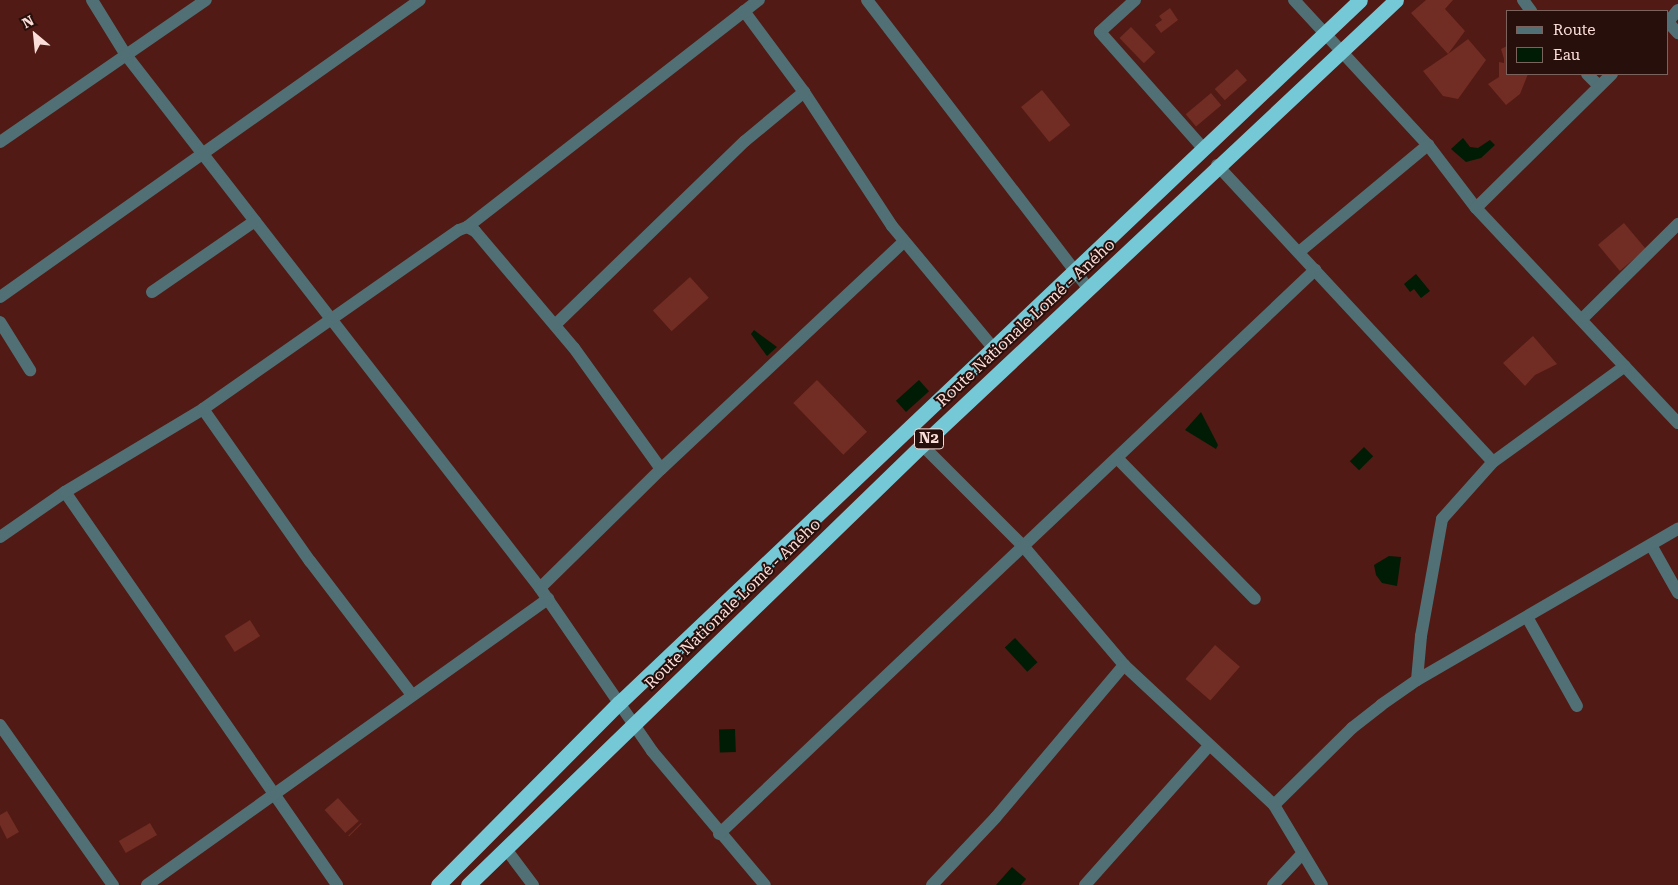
<!DOCTYPE html>
<meta charset="utf-8">
<style>
body{margin:0}
#map{position:relative;width:1678px;height:885px;overflow:hidden;background:#511a14;font-family:"Roboto Serif",serif}
div>[style]{position:absolute}
[style*='--x']{left:calc(var(--x)*1px);top:calc(var(--y)*1px);width:calc(var(--w)*1px);rotate:calc(var(--a)*1deg)}
.water>*{inset:0;background:#001c05;transform-origin:0 0}
.building>*{inset:0;background:#712c23;transform-origin:0 0}
.street>*{height:12px;margin:-6px;padding:0 6px;transform-origin:6px;border-radius:6px;background:#507075}
.highway>*{height:15px;margin:-7.5px;padding:0 7.5px;transform-origin:7.5px;border-radius:7.5px;background:#75c9d7}
span{translate:-50% -50%;white-space:nowrap;text-align:center;line-height:1.15;-webkit-text-stroke:4px #270f0b;paint-order:stroke}
.shield-label span{padding:1px 4px;background:#270f0b;border:1px solid;border-radius:4px;-webkit-text-stroke-width:0}
.shield-label{font-size:15px;color:#fbded9;font-weight:700}
.street-label{font-size:16px;color:#fbded9}
.legend{position:absolute;left:1506px;top:10px;width:162px;height:65px;box-sizing:border-box;background:#270f0b;border:1px solid #7c625d;margin:0;padding:6px 9px;list-style:none;font-size:15px;color:#fbded9}
.legend li{display:flex;align-items:center;gap:10px;height:25px}
.legend b{width:25px;border:1px solid #7c625d}
.north{position:absolute;left:10px;top:10px;width:50px;height:50px;-webkit-text-stroke:4px #270f0b;paint-order:stroke;rotate:332deg;font-size:14px;font-weight:700;line-height:20px;text-align:center;color:#fbded9}
.north::after{content:'';display:block;margin:auto;width:18px;height:22px;background:#fbded9;clip-path:polygon(50% 0,100% 100%,50% 72%,0 100%)}
</style>
<div id="map">
<div class="water">
<i style="clip-path:polygon(1463px 138px,1470px 147px,1478px 148px,1490px 140px,1495px 145px,1481px 158px,1466px 162px,1451px 149px)"></i>
<i style="clip-path:polygon(1416px 274px,1430px 291px,1421px 298px,1414px 289px,1410px 292px,1404px 284px)"></i>
<i style="clip-path:polygon(754px 330px,777px 347px,767px 356px,751px 334px)"></i>
<i style="left:919px;top:380px;width:15px;height:31px;rotate:48deg"></i>
<i style="clip-path:polygon(1201px 412px,1218px 445px,1216px 449px,1185px 430px)"></i>
<i style="left:1364px;top:447px;width:13px;height:20px;rotate:45deg"></i>
<i style="clip-path:polygon(1389px 556px,1401px 557px,1397px 586px,1382px 583px,1376px 575px,1374px 565px)"></i>
<i style="left:1015px;top:638px;width:33px;height:14px;rotate:47deg"></i>
<i style="left:735px;top:729px;width:23px;height:16px;rotate:88deg"></i>
<i style="clip-path:polygon(1012px 867px,1026px 879px,1021px 885px,996px 885px)"></i>
</div>
<div class="building">
<i style="clip-path:polygon(1426px 0,1453px 0,1445px 9px,1465px 31px,1448px 54px,1468px 39px,1486px 60px,1458px 99px,1443px 96px,1423px 71px,1448px 54px,1411px 13px)"></i>
<i style="clip-path:polygon(1170px 8px,1178px 20px,1161px 33px,1155px 25px,1162px 20px,1159px 16px)"></i>
<i style="left:1131px;top:27px;width:35px;height:16px;rotate:46deg"></i>
<i style="clip-path:polygon(1507px 46px,1507px 74px,1528px 74px,1520px 94px,1506px 105px,1488px 84px,1499px 77px,1499px 62px,1504px 63px,1504px 59px,1501px 49px)"></i>
<i style="left:1237px;top:69px;width:15px;height:30px;rotate:48deg"></i>
<i style="left:1042px;top:90px;width:45px;height:27px;rotate:51deg"></i>
<i style="left:1211px;top:93px;width:16px;height:33px;rotate:50deg"></i>
<i style="left:1624px;top:223px;width:34px;height:34px;rotate:50deg"></i>
<i style="left:690px;top:277px;width:28px;height:50px;rotate:48deg"></i>
<i style="clip-path:polygon(1533px 336px,1557px 364px,1535px 375px,1525px 386px,1503px 363px)"></i>
<i style="left:817px;top:380px;width:72px;height:33px;rotate:46deg"></i>
<i style="left:250px;top:620px;width:19px;height:30px;rotate:58deg"></i>
<i style="left:1215px;top:645px;width:33px;height:45px;rotate:41deg"></i>
<i style="left:338px;top:798px;width:31px;height:18px;rotate:48deg"></i>
<i style="clip-path:polygon(7px 811px,19px 832px,7px 839px,0 825px,0 815px)"></i>
<i style="left:150px;top:823px;width:14px;height:36px;rotate:60deg"></i>
<i style="left:361px;top:823px;width:1px;height:18px;rotate:45deg"></i>
</div>
<div class="street">
<i style="--x:92;--y:0;--w:65;--a:58.3"></i>
<i style="--x:126;--y:55;--w:675;--a:52.16"></i>
<i style="--x:540;--y:588;--w:198;--a:55.5"></i>
<i style="--x:652;--y:751;--w:175;--a:49.9"></i>
<i style="--x:867;--y:0;--w:364;--a:52.5"></i>
<i style="--x:1135;--y:0;--w:47;--a:137.6"></i>
<i style="--x:1100;--y:32;--w:157;--a:48.4"></i>
<i style="--x:1294;--y:0;--w:197;--a:47.3"></i>
<i style="--x:1428;--y:145;--w:79;--a:52.7"></i>
<i style="--x:1476;--y:208;--w:295;--a:46.8"></i>
<i style="--x:1523;--y:0;--w:14;--a:54"></i>
<i style="--x:744;--y:11;--w:101;--a:53.5"></i>
<i style="--x:804;--y:92;--w:160;--a:56.7"></i>
<i style="--x:892;--y:226;--w:160;--a:50.3"></i>
<i style="--x:1668;--y:22;--w:15;--a:48"></i>
<i style="--x:1667;--y:23;--w:17;--a:-50"></i>
<i style="--x:1587;--y:74;--w:17;--a:45"></i>
<i style="--x:0;--y:142;--w:250;--a:-34.6"></i>
<i style="--x:1217;--y:165;--w:405;--a:47.1"></i>
<i style="--x:1476;--y:208;--w:191;--a:-44.6"></i>
<i style="--x:467;--y:227;--w:9;--a:27"></i>
<i style="--x:475;--y:231;--w:153;--a:49.8"></i>
<i style="--x:574;--y:348;--w:149;--a:54.3"></i>
<i style="--x:1299;--y:252;--w:168;--a:-39.7"></i>
<i style="--x:152;--y:292;--w:125;--a:-34.6"></i>
<i style="--x:0;--y:297;--w:514;--a:-35.27"></i>
<i style="--x:1583;--y:318;--w:134;--a:-44.7"></i>
<i style="--x:0;--y:322;--w:57;--a:58"></i>
<i style="--x:555;--y:325;--w:264;--a:-44.1"></i>
<i style="--x:745;--y:141;--w:77;--a:-39.7"></i>
<i style="--x:203;--y:409;--w:186;--a:54.9"></i>
<i style="--x:310;--y:561;--w:168;--a:52.7"></i>
<i style="--x:922;--y:445;--w:144;--a:45"></i>
<i style="--x:1024;--y:547;--w:155;--a:49.7"></i>
<i style="--x:1124;--y:665;--w:205;--a:43"></i>
<i style="--x:1274;--y:805;--w:93;--a:59"></i>
<i style="--x:1117;--y:458;--w:197;--a:45.6"></i>
<i style="--x:65;--y:492;--w:478;--a:55.3"></i>
<i style="--x:0;--y:537;--w:79;--a:-34.7"></i>
<i style="--x:65;--y:492;--w:161;--a:-31"></i>
<i style="--x:203;--y:409;--w:312;--a:-35"></i>
<i style="--x:459;--y:230;--w:9;--a:-21"></i>
<i style="--x:467;--y:227;--w:370;--a:-37.9"></i>
<i style="--x:1651;--y:545;--w:55;--a:60.6"></i>
<i style="--x:540;--y:588;--w:170;--a:-44.5"></i>
<i style="--x:661;--y:469;--w:333;--a:-43.1"></i>
<i style="--x:1527;--y:617;--w:102;--a:60.7"></i>
<i style="--x:1417;--y:680;--w:44;--a:-84.8"></i>
<i style="--x:1421;--y:636;--w:119;--a:-79.8"></i>
<i style="--x:1442;--y:519;--w:76;--a:-48.2"></i>
<i style="--x:1493;--y:462;--w:163;--a:-36"></i>
<i style="--x:0;--y:725;--w:196;--a:54.8"></i>
<i style="--x:1274;--y:805;--w:110;--a:-44.6"></i>
<i style="--x:1352;--y:728;--w:37;--a:-38"></i>
<i style="--x:1381;--y:705;--w:44;--a:-34.8"></i>
<i style="--x:1417;--y:680;--w:302;--a:-30.1"></i>
<i style="--x:719;--y:834;--w:821;--a:-43.42"></i>
<i style="--x:506;--y:849;--w:45;--a:53.1"></i>
<i style="--x:147;--y:885;--w:493;--a:-35.5"></i>
<i style="--x:932;--y:885;--w:93;--a:-46.7"></i>
<i style="--x:996;--y:817;--w:199;--a:-49.9"></i>
<i style="--x:1085;--y:885;--w:186;--a:-48.3"></i>
<i style="--x:1273;--y:885;--w:42;--a:-46.9"></i>
</div>
<div class="highway">
<i style="--x:438;--y:885;--w:257;--a:-45.2"></i>
<i style="--x:619;--y:703;--w:1021;--a:-43.49"></i>
<i style="--x:468;--y:885;--w:632;--a:-44.1"></i>
<i style="--x:922;--y:445;--w:650;--a:-43.19"></i>
</div>
<div class="shield-label">
<span style="left:929px;top:439px">N2</span>
</div>
<div class="street-label">
<span style="left:1026px;top:323px;rotate:-43deg">Route Nationale Lomé - Aného</span>
<span style="left:733px;top:604px;rotate:-44deg">Route Nationale Lomé - Aného</span>
</div>
<ul class="legend">
<li><b style="height:6px;background:#507075"></b>Route</li>
<li><b style="height:14px;background:#001c05"></b>Eau</li>
</ul>
<div class="north">N</div>
</div>
